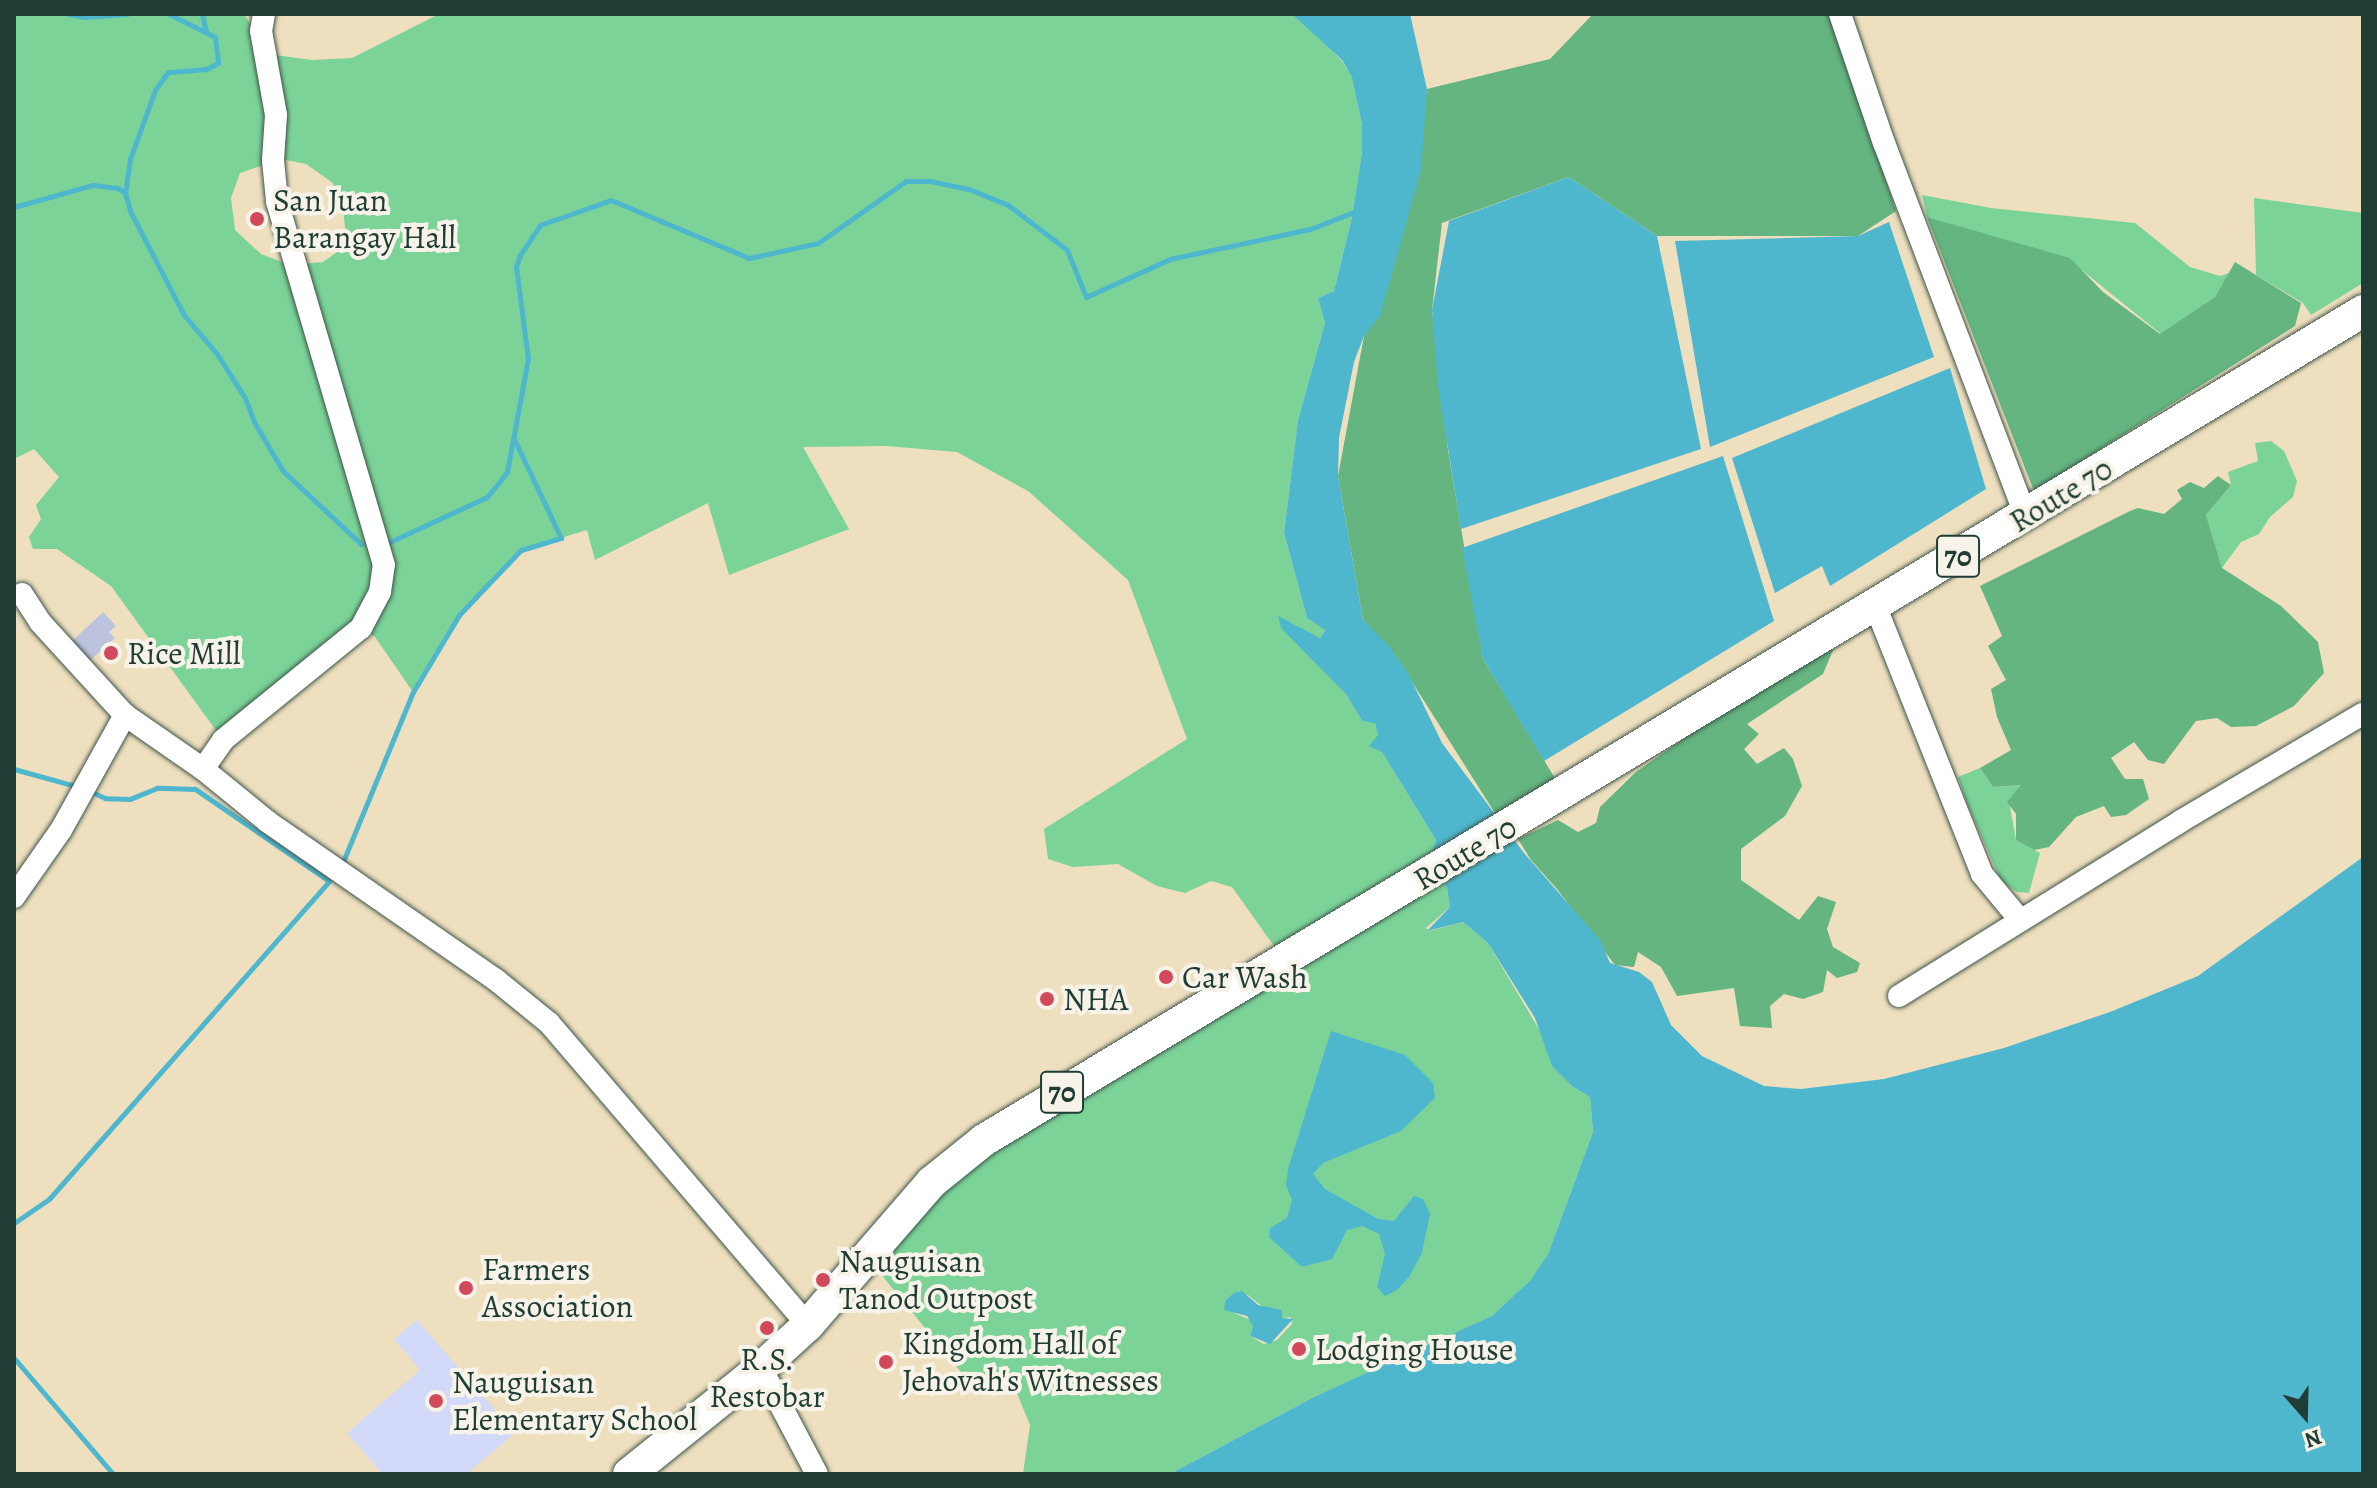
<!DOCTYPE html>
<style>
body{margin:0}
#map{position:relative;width:2377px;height:1488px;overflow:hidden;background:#eedfbf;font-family:Alegreya,serif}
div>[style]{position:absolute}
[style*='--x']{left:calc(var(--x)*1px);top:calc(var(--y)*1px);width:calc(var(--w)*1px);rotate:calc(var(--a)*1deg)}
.built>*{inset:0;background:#d3d9f9}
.industrial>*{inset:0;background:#bcc3de}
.green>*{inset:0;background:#7bd398}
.forest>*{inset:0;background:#64b580}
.water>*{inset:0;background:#4fb7cd}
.stream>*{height:5px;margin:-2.5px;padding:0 2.5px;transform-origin:2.5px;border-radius:2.5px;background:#4fb7cd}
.roads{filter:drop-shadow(0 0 2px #3e5549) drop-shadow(0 0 2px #3e5549)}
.minor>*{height:22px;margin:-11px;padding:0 11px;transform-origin:11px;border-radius:11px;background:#fff}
.highway>*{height:32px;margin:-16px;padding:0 16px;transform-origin:16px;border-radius:16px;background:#fff}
.dots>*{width:22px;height:22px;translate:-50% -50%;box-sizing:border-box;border:4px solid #f7f3e8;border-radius:50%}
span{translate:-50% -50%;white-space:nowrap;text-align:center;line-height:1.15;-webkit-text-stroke:8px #f7f3e8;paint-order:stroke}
.shield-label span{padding:2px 6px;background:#f7f3e8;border:2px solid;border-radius:6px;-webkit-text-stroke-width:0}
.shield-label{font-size:30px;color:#1f3d34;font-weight:700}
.poi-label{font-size:32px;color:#1f3d34}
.left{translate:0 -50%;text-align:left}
.street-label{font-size:32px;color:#1f3d34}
.frame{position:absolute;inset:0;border:16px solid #1f3d34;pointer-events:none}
.north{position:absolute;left:2265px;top:1376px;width:80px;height:80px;-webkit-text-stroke:6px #f7f3e8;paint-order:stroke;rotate:160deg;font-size:22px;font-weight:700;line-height:32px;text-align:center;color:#1f3d34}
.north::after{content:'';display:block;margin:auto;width:28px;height:36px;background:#1f3d34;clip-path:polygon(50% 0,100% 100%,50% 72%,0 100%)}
</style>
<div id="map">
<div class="built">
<i style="clip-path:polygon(417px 1320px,515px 1433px,467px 1474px,382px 1474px,347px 1433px,420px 1370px,394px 1339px)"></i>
</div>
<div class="industrial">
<i style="clip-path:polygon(103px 612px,116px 626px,109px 632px,115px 638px,86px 664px,68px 645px)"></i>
</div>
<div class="green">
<i style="clip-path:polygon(evenodd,14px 14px,244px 14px,268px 54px,312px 60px,352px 58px,439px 14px,1297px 16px,1343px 62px,1352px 78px,1362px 125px,1362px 152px,1352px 217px,1334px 291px,1318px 298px,1325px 323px,1298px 420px,1284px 533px,1307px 618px,1325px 629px,1320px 638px,1278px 617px,1346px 694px,1362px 721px,1375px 722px,1382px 752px,1436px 840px,1431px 855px,1447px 888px,1450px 907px,1426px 928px,1429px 931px,1463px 922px,1488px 943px,1573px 1087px,1590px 1097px,1593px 1132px,1548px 1254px,1532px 1280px,1492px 1316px,1470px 1328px,1314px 1397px,1170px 1474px,1023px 1474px,1030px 1425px,1012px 1381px,961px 1372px,867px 1257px,932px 1182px,1284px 960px,1232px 887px,1211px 881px,1185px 893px,1157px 886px,1118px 864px,1073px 867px,1048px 859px,1044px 829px,1187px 739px,1128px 580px,1028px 491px,957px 452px,886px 446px,803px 447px,849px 529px,729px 575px,708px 503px,595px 560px,587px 530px,521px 550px,459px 615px,413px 692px,375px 637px,361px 628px,223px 740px,111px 586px,57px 549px,33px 549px,29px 537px,41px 519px,36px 505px,59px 477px,34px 449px,14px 459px,14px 14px,281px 159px,306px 164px,333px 183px,343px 209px,347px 245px,323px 262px,290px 265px,261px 254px,235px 230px,231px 198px,240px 173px,281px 159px,14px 14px,1233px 1293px,1248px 1295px,1263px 1307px,1281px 1310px,1282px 1318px,1291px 1317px,1292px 1324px,1277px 1340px,1264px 1344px,1250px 1336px,1253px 1326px,1251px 1320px,1234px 1313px,1226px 1300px,1233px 1293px)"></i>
<i style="clip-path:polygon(1922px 195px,1991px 208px,2135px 223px,2190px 267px,2220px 276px,2229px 273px,2215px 297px,2161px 334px,2078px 267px,2041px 251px,1927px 217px)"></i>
<i style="clip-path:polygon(2254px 198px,2363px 213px,2363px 283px,2311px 315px,2303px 303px,2256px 275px)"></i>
<i style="clip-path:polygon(2271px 441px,2284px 451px,2297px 481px,2293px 497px,2270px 517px,2259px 534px,2241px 542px,2222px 568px,2206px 515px,2231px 485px,2228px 472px,2258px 461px,2255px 443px)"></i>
<i style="clip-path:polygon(1980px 768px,1993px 787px,2022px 785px,2010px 806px,2016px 840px,2040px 853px,2029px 893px,2017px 892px,2001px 881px,1967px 803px,1958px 777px)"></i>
</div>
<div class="forest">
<i style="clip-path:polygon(1593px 14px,1831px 14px,1896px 211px,1858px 236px,1657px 236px,1569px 177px,1442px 223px,1432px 310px,1448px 450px,1483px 659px,1556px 780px,1500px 821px,1395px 655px,1363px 620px,1338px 476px,1364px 336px,1412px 198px,1427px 89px,1550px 59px)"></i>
<i style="clip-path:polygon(1927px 217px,2070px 258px,2103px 292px,2160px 334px,2215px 297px,2235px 262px,2301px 303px,2295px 326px,2034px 491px)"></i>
<i style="clip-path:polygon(2218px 476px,2231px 485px,2206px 515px,2222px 568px,2281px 606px,2318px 642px,2324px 673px,2294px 706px,2256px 726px,2231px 727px,2217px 718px,2196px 721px,2164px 764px,2148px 760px,2134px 742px,2111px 758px,2125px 779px,2143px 779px,2149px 799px,2126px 815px,2111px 817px,2104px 806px,2076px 817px,2049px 847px,2034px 850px,2016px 840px,2016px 814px,2007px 802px,2021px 785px,1993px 787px,1980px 768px,2011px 750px,1997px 717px,1991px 689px,2006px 680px,1988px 646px,2002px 636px,1980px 586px,2130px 511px,2138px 508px,2164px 514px,2182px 499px,2177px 490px,2190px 482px,2204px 488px)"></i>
<i style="clip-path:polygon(1836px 643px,1823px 674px,1747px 724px,1759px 734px,1744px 749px,1757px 764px,1784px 748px,1793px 759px,1802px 786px,1785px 816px,1741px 849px,1741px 880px,1799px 920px,1818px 896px,1836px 902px,1827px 929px,1833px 947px,1860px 963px,1857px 972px,1837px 978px,1827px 970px,1823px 992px,1803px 999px,1784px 994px,1770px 1006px,1772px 1028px,1740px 1026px,1734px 988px,1677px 996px,1661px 967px,1638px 952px,1634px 967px,1615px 965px,1557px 889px,1531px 860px,1518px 839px,1558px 820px,1578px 832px,1596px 823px,1600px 807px,1636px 772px,1718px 715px)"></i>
</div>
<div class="water">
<i style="clip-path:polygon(1292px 14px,1410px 14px,1427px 89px,1421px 170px,1380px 316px,1364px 336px,1354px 362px,1339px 438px,1338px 476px,1363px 620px,1388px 645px,1408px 673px,1442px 743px,1524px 853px,1600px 940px,1610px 963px,1639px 972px,1652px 982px,1671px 1025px,1702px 1056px,1764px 1086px,1801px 1089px,1884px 1079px,2004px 1048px,2110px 1012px,2198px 976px,2363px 857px,2363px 1474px,1170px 1474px,1314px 1397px,1492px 1316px,1531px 1280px,1548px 1254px,1593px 1132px,1590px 1097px,1573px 1087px,1552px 1066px,1535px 1018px,1488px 943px,1463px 922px,1427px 931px,1450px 907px,1447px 888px,1431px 855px,1436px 840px,1382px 752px,1369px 746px,1378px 735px,1375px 723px,1362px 721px,1346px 694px,1281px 628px,1278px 616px,1320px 638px,1325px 630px,1307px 618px,1284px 533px,1298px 420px,1325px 323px,1318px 298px,1334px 291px,1352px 217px,1362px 152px,1362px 125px,1352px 78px,1343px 61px)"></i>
<i style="clip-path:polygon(1569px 177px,1657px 236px,1701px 449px,1461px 529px,1438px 386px,1432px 310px,1449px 221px)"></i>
<i style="clip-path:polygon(1889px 222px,1934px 357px,1710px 447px,1675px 241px,1858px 236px)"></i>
<i style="clip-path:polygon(1950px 368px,1986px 489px,1830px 586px,1822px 566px,1775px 593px,1732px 458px)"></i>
<i style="clip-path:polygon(1723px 456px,1774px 621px,1544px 761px,1483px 659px,1462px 548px)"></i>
<i style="clip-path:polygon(1331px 1031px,1405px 1055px,1433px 1083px,1435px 1098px,1401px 1131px,1323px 1163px,1313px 1174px,1325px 1189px,1378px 1219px,1394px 1221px,1414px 1196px,1423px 1199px,1430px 1214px,1422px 1253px,1409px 1277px,1397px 1290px,1385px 1296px,1377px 1287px,1385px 1254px,1379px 1234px,1362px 1226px,1347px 1230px,1332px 1259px,1302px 1267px,1269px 1237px,1270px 1228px,1287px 1218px,1292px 1200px,1286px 1185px,1288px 1169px)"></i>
<i style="clip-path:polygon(1242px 1291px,1258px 1305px,1282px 1310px,1282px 1318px,1293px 1319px,1270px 1344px,1250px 1336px,1253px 1326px,1247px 1316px,1224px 1310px,1226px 1300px,1233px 1293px)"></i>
</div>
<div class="stream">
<i style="--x:68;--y:14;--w:17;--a:10"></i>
<i style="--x:85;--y:17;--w:42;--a:-4.1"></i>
<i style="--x:169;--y:14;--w:51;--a:26.6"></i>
<i style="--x:215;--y:37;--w:26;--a:83"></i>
<i style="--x:218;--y:63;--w:13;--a:153"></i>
<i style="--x:206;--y:69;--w:38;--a:175"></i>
<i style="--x:168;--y:72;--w:22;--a:126"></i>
<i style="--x:155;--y:90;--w:73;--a:109.9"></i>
<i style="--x:130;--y:159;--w:34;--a:98"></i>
<i style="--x:125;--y:193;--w:19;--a:74"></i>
<i style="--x:130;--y:211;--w:117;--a:62.6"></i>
<i style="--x:184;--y:315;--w:51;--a:49.8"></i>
<i style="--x:217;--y:354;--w:52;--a:57.5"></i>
<i style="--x:245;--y:398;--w:26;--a:69"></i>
<i style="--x:254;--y:422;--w:57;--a:59.4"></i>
<i style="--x:283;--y:471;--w:107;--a:43.1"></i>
<i style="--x:202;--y:14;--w:18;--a:77"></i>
<i style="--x:14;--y:207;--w:82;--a:-15.6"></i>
<i style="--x:93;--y:185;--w:25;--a:7"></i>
<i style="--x:118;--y:188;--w:9;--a:36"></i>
<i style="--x:383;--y:545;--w:115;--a:-24.8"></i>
<i style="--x:487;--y:497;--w:32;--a:-51"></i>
<i style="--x:507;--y:472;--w:115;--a:-79.5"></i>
<i style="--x:528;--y:359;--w:93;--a:-97.4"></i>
<i style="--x:516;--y:267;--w:13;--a:-72"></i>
<i style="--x:520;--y:255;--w:36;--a:-56"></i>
<i style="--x:540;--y:225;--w:75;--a:-19.4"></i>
<i style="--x:611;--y:200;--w:150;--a:22.8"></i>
<i style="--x:749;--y:258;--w:71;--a:-12.3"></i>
<i style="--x:818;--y:243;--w:108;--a:-35.2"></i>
<i style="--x:906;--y:181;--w:24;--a:0"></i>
<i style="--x:930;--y:181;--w:40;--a:12"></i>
<i style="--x:969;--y:189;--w:42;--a:22.3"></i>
<i style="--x:1008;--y:205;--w:74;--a:37.3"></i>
<i style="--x:1067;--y:250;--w:51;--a:68"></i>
<i style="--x:1086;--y:297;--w:92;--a:-24.3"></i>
<i style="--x:1170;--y:259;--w:143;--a:-12.1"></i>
<i style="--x:1310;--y:229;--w:53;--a:-21.2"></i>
<i style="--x:14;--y:769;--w:67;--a:15.5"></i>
<i style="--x:342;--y:864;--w:186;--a:-67.6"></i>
<i style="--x:413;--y:692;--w:90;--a:-59.1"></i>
<i style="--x:459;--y:615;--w:90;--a:-46.4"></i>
<i style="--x:521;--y:550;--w:42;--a:-16.7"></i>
<i style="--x:561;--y:538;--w:110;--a:-115.4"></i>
<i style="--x:14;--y:1223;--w:42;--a:-34.4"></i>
<i style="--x:49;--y:1199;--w:424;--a:-48.6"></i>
<i style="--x:329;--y:881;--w:163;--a:-145.5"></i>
<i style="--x:195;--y:789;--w:38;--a:-178"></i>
<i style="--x:157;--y:788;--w:29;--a:158"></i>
<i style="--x:130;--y:799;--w:25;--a:-178"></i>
<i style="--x:105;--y:798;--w:17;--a:-156"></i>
<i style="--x:14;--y:1358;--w:153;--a:49.5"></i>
</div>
<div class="roads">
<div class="minor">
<i style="--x:1840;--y:14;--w:136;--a:71.2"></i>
<i style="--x:1884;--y:143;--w:399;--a:69.2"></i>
<i style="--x:22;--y:594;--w:33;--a:57"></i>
<i style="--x:40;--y:622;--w:126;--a:47.6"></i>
<i style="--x:125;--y:715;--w:95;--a:34.7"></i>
<i style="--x:203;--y:769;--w:84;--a:39.2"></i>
<i style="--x:268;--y:822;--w:277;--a:34.7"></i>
<i style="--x:496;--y:980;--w:68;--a:39.1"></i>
<i style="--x:549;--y:1023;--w:398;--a:49.4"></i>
<i style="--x:1875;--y:605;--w:289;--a:68.3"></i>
<i style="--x:1982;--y:874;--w:60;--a:50.4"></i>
<i style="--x:203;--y:769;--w:35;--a:-55"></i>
<i style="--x:223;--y:740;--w:178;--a:-39.1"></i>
<i style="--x:361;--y:628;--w:41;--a:-62.2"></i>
<i style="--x:380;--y:592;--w:27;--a:-82"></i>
<i style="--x:384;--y:565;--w:379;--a:-106.4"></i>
<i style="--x:277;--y:201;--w:41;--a:-95.6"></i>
<i style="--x:273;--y:160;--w:45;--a:-86.2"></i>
<i style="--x:276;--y:115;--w:85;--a:-100.1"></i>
<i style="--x:261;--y:31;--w:17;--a:-80"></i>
<i style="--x:14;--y:897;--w:82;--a:-55"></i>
<i style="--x:61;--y:830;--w:132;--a:-60.9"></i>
<i style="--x:1899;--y:996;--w:332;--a:-31.8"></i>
<i style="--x:2181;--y:821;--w:211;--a:-30.5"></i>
<i style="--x:761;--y:1368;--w:120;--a:62.2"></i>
</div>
<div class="highway">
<i style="--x:629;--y:1474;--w:169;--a:-38.8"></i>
<i style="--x:761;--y:1368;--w:64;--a:-42.5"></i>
<i style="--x:808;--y:1325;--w:189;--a:-49.1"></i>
<i style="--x:932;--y:1182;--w:67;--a:-38.9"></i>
<i style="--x:984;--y:1140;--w:1609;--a:-31.01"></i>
</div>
</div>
<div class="dots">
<i style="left:257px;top:219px;background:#d1495b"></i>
<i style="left:111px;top:653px;background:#d1495b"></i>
<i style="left:1166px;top:977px;background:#d1495b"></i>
<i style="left:1047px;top:999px;background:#d1495b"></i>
<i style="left:823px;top:1280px;background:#d1495b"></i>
<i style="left:466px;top:1288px;background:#d1495b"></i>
<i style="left:767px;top:1328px;background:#d1495b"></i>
<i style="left:1299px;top:1349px;background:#d1495b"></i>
<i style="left:886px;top:1362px;background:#d1495b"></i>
<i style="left:436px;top:1401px;background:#d1495b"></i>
</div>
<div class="shield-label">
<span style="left:1958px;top:556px">70</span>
<span style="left:1062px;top:1092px">70</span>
</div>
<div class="poi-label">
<span class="left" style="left:273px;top:219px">San Juan<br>Barangay Hall</span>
<span class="left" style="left:127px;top:653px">Rice Mill</span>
<span class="left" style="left:1182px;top:977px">Car Wash</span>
<span class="left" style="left:1063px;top:999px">NHA</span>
<span class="left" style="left:839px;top:1280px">Nauguisan<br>Tanod Outpost</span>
<span class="left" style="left:482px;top:1288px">Farmers<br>Association</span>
<span class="left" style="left:902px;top:1362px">Kingdom Hall of<br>Jehovah's Witnesses</span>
<span class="left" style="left:1315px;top:1349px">Lodging House</span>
<span style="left:767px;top:1378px">R.S.<br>Restobar</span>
<span class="left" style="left:452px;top:1401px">Nauguisan<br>Elementary School</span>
</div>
<div class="street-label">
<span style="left:2061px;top:495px;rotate:-31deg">Route 70</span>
<span style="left:1465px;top:853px;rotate:-31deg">Route 70</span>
</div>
<div class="frame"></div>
<div class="north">N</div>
</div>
